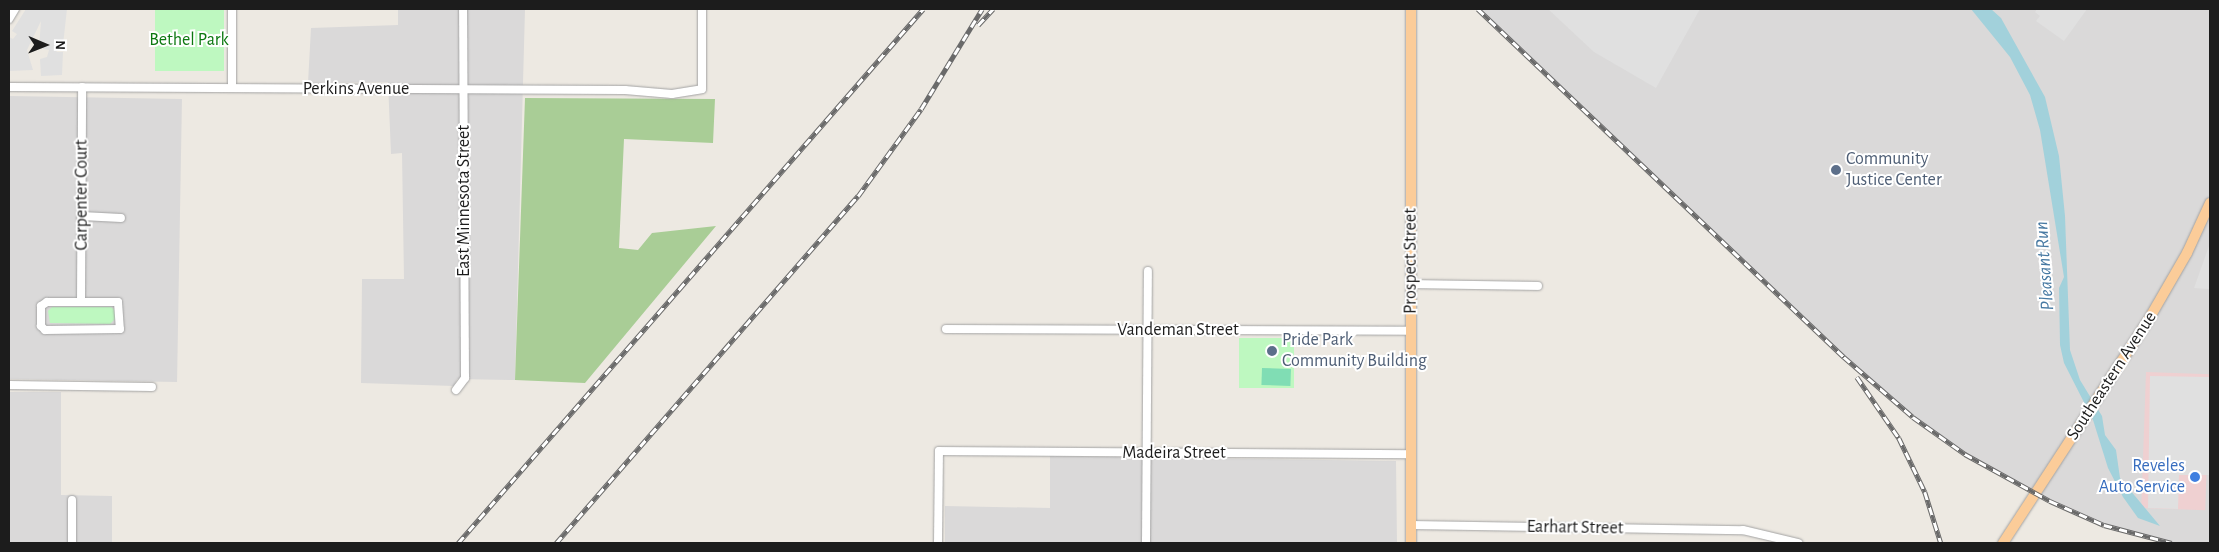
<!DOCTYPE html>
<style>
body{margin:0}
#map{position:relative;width:2219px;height:552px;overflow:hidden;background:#ede9e2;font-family:"Alegreya Sans",sans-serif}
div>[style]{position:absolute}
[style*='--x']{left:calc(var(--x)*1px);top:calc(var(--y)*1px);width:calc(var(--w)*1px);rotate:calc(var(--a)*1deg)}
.residential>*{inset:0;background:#dad9d9;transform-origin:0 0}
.commercial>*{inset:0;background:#efd0d1;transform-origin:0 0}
.forest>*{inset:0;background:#a9cd96}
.park>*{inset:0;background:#bef8c0;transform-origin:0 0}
.pitch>*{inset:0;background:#80ddb4;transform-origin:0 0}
.parking>*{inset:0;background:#e0e0e0}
.water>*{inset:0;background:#a2d1db}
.roads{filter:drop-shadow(0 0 1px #a3a3a3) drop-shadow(0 0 1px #a3a3a3)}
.minor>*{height:8px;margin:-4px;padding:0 4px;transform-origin:4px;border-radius:4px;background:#fff}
.major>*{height:10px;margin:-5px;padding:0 5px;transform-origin:5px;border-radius:5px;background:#fbcc99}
.rail>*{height:4.5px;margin-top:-2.25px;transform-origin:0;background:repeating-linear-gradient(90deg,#fff 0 8px,#6a6a6a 0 16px);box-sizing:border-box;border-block:1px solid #6a6a6a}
.dots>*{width:14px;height:14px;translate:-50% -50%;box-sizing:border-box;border:2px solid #fff;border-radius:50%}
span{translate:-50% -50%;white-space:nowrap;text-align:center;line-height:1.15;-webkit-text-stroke:4px #fff;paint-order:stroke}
.park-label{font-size:18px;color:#0c7810}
.street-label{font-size:18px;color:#1c1c1c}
.service-label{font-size:18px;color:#4e5e75}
.left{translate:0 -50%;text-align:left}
.shop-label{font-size:18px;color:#366cbe}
.right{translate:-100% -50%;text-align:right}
.water-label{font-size:19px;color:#4779a2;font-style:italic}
.frame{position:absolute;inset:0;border:10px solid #1c1c1c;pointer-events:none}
.north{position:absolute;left:20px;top:20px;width:50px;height:50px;-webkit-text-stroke:4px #fff;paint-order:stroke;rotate:91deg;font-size:14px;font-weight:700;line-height:20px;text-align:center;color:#1c1c1c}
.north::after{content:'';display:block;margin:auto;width:18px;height:22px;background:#1c1c1c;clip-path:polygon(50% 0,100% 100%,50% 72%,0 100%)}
</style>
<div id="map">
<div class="residential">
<i style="clip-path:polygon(398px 9px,525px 9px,515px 380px,457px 379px,454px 386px,361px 383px,362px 279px,404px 279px,402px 153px,391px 154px,388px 82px,308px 83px,311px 28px,398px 25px)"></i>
<i style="clip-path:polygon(1478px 9px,2210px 9px,2210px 543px,2172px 543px,2094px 521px,2018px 485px,1965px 454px,1913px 417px,1844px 357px)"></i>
<i style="left:9px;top:96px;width:173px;height:283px;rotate:1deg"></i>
<i style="clip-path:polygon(9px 392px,61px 392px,61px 495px,112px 496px,112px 543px,9px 543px)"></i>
<i style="clip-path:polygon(1050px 456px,1396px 461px,1397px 543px,945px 543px,945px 506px,1050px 508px)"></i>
</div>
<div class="commercial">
<i style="left:2146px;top:372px;width:64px;height:136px;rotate:2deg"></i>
</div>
<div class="forest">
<i style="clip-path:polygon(525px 98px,715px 99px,713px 143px,624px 139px,619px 248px,638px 250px,652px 233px,716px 226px,585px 383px,515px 380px)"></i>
</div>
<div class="park">
<i style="left:155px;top:9px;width:69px;height:62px"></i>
<i style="clip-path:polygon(52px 307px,111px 307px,115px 310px,115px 319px,110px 324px,50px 323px,48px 311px)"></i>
<i style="left:1239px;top:338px;width:55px;height:50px"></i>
</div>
<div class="pitch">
<i style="left:1262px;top:368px;width:29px;height:17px;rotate:2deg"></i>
</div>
<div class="parking">
<i style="clip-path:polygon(26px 9px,67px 9px,63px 45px,56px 52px,63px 52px,62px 75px,41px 76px,40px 59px,47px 57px,49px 50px,39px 48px,41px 21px,27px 50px,33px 70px,9px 71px,9px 37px,13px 39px,17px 34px,12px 31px)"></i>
<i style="clip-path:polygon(1548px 9px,1700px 9px,1656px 88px,1594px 52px)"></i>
<i style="clip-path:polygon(2037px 9px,2087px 9px,2064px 41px,2036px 21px,2040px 16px,2035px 12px)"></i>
<i style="clip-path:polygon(2210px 243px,2210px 289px,2194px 288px)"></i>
<i style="clip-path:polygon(2150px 376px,2209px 377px,2210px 382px,2209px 475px,2179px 475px,2178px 509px,2148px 508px)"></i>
</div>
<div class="water">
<i style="clip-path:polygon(1971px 9px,1991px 9px,2001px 18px,2045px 97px,2059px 156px,2065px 216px,2070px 350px,2080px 380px,2102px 416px,2105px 435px,2116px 450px,2120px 478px,2160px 526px,2138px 518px,2123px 497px,2108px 468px,2093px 420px,2064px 363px,2060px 345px,2059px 288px,2064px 277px,2040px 130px,2030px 95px,2010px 57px)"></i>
</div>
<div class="roads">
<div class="minor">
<i style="--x:232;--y:9;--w:79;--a:90"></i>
<i style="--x:9;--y:19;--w:12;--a:-59"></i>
<i style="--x:9;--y:87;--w:616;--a:0.28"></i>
<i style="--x:625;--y:90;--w:47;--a:4.9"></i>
<i style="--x:672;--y:94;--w:30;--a:-9"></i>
<i style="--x:702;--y:89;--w:80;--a:-90"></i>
<i style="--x:82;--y:216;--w:39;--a:3"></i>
<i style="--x:1411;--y:284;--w:127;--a:0.9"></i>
<i style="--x:47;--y:302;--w:71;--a:0"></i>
<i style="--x:118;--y:302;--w:27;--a:86"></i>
<i style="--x:120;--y:329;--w:75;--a:179.2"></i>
<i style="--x:45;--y:330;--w:6;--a:-135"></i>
<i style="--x:41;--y:326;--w:20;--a:-90"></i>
<i style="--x:41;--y:306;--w:7;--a:-34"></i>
<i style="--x:81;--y:302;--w:215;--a:-89.7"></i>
<i style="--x:946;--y:329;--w:465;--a:0.2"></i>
<i style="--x:9;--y:385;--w:143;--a:0.8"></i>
<i style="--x:456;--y:390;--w:15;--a:-53"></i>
<i style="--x:465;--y:378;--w:369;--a:-90.3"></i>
<i style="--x:1411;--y:525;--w:332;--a:0.9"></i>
<i style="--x:1743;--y:530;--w:57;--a:13.3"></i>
<i style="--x:72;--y:543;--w:43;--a:-90"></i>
<i style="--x:938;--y:543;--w:92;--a:-89.4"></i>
<i style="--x:939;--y:451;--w:471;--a:0.4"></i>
<i style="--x:1146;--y:543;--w:272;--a:-89.6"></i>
</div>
<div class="major">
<i style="--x:1411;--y:543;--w:534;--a:-90"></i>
<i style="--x:2003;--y:543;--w:262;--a:-56.9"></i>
<i style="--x:2146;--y:324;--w:82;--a:-60"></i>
<i style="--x:2187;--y:253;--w:55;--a:-65.3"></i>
</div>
</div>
<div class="rail">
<i style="--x:1478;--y:9;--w:505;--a:43.56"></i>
<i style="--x:1844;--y:357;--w:91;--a:41"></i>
<i style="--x:1913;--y:417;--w:64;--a:35.4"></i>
<i style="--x:1965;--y:454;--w:97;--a:28.9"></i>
<i style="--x:2050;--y:501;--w:59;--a:24"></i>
<i style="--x:2104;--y:525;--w:70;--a:14.8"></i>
<i style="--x:978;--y:25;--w:22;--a:-47"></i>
<i style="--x:1857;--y:377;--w:74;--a:55.5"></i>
<i style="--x:1899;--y:438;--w:60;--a:64.3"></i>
<i style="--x:1925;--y:492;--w:53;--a:72.6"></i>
<i style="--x:458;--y:543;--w:708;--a:-48.95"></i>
<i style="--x:556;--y:543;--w:460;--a:-49"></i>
<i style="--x:858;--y:196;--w:107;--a:-54.1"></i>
<i style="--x:921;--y:109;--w:117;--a:-58.6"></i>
</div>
<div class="dots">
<i style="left:1836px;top:170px;background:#5c6f8a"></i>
<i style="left:1272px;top:351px;background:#5c6f8a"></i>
<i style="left:2195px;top:477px;background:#3f7fe0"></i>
</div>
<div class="park-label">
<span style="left:189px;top:40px">Bethel Park</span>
</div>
<div class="street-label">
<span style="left:356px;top:89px">Perkins Avenue</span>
<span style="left:82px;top:195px;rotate:-90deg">Carpenter Court</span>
<span style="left:464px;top:201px;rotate:-90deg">East Minnesota Street</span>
<span style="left:1411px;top:261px;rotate:-90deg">Prospect Street</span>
<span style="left:1178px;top:330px">Vandeman Street</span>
<span style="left:2112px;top:376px;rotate:-57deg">Southeastern Avenue</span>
<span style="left:1174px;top:453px">Madeira Street</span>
<span style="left:1575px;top:528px;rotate:1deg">Earhart Street</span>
</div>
<div class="service-label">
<span class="left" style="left:1846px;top:170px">Community<br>Justice Center</span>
<span class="left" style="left:1282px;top:351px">Pride Park<br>Community Building</span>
</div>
<div class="shop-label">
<span class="right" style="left:2185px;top:477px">Reveles<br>Auto Service</span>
</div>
<div class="water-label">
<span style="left:2045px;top:266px;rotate:-94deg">Pleasant Run</span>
</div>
<div class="frame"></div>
<div class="north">N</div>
</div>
